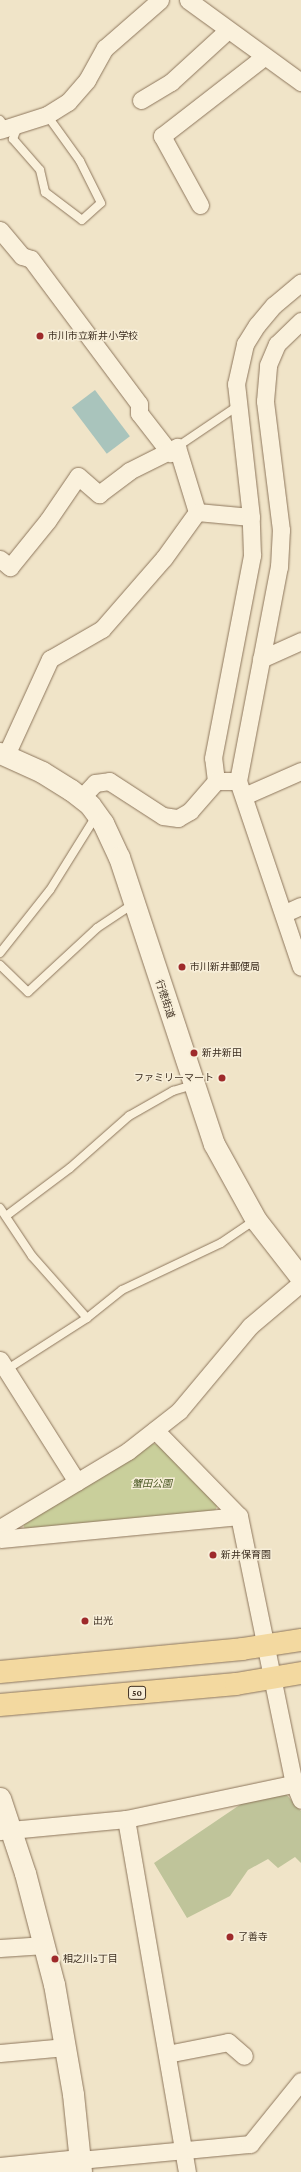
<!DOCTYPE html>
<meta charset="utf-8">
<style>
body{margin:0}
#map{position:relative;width:301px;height:2172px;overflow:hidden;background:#f0e4c8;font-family:"Crimson Pro","Noto Sans JP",serif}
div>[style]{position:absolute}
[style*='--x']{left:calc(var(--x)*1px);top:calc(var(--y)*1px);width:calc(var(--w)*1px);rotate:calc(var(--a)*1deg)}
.green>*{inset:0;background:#c9cf9b}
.cemetery>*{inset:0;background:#bfc49a}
.water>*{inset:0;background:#a9c4bc;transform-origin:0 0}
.roads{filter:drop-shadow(0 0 1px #8d765c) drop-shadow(0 0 1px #8d765c)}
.service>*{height:8px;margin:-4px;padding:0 4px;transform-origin:4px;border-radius:4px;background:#faf1dc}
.minor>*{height:17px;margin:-8.5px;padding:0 8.5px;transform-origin:8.5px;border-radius:8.5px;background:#faf1dc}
.tertiary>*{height:21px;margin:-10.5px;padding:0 10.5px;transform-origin:10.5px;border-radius:10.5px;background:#faf1dc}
.primary>*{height:22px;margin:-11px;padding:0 11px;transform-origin:11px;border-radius:11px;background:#f3d9a0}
.dots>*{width:11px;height:11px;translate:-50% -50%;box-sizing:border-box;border:2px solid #f7eed8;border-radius:50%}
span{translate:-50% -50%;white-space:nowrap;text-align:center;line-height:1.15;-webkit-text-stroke:3px #f7eed8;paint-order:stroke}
.shield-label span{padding:1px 3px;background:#f7eed8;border:1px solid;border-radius:3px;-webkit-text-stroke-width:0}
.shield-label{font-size:9px;color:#3d2e20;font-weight:700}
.poi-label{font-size:10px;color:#3d2e20}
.left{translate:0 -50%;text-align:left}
.right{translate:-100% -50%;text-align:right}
.street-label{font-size:10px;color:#3d2e20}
.park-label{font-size:10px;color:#4d5a26;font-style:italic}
</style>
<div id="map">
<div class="green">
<i style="clip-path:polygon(150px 1443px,159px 1445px,218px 1504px,215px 1511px,25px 1530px,23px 1523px)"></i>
</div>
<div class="cemetery">
<i style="clip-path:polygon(285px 1793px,301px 1811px,301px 1863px,295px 1857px,278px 1868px,268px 1859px,248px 1870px,230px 1896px,187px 1918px,154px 1863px,247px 1800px)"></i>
</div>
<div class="water">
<i style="left:95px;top:390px;width:58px;height:29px;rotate:53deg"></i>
</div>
<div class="roads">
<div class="service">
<i style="--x:0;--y:120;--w:5;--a:53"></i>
<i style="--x:3;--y:124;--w:15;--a:8"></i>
<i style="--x:18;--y:126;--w:14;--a:111"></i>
<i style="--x:13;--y:139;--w:41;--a:48.9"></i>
<i style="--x:40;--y:170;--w:23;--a:77"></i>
<i style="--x:45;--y:192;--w:46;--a:37.1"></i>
<i style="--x:82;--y:220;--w:25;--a:-42"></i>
<i style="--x:101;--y:203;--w:47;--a:-116.6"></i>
<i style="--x:80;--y:161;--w:57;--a:-125.7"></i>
<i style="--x:177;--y:447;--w:71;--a:-34.1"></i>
<i style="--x:0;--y:953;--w:80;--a:-51.6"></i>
<i style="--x:50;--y:890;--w:87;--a:-58.1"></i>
<i style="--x:0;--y:965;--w:39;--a:44"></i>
<i style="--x:28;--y:992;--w:94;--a:-42.8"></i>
<i style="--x:97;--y:928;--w:43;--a:-33.7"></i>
<i style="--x:0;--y:1208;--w:58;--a:56.3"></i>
<i style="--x:32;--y:1256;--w:83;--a:48.4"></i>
<i style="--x:6;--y:1216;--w:80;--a:-36.9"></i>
<i style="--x:70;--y:1168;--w:79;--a:-41.4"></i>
<i style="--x:129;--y:1116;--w:51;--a:-29.6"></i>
<i style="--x:173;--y:1091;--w:21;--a:-17"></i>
<i style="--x:6;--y:1370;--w:96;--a:-32.7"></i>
<i style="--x:87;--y:1318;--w:45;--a:-38.7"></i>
<i style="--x:122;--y:1290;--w:110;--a:-25.4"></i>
<i style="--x:221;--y:1243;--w:41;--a:-34.1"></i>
</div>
<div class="minor">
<i style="--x:188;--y:0;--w:140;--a:36"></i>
<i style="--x:141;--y:100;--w:35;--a:-31"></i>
<i style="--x:171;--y:82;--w:77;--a:-42.4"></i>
<i style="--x:0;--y:130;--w:49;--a:-17.7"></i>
<i style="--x:47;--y:115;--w:25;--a:-32"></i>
<i style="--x:68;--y:102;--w:29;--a:-49"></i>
<i style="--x:87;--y:80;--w:37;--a:-61"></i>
<i style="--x:105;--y:48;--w:73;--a:-41.1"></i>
<i style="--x:200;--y:205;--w:79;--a:-118.8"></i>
<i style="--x:162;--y:136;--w:130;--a:-37.8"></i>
<i style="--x:0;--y:230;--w:34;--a:50"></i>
<i style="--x:22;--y:256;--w:9;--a:18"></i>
<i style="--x:31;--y:259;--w:181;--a:53.3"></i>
<i style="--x:139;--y:404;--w:9;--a:90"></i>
<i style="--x:139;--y:413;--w:51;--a:52.2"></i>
<i style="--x:0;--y:559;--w:13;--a:39"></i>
<i style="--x:10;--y:567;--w:60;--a:-51"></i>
<i style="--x:48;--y:520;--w:53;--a:-55.7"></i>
<i style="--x:78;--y:476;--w:28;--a:41"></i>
<i style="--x:99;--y:494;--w:38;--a:-37"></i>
<i style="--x:129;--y:471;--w:54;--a:-26.6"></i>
<i style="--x:177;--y:447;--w:68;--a:72.9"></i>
<i style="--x:261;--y:659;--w:44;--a:-24.2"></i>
<i style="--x:6;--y:755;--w:106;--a:-65.4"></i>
<i style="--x:50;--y:659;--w:60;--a:-30"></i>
<i style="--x:102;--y:629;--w:94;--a:-48.9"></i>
<i style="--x:164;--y:558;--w:57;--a:-54.3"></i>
<i style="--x:197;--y:512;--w:54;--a:5.3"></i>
<i style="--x:216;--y:781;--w:23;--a:-97"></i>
<i style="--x:213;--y:758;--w:207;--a:-79.1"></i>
<i style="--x:252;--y:555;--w:38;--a:-92"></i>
<i style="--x:251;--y:517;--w:134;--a:-96.4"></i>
<i style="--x:236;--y:384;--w:41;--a:-77.3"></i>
<i style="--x:245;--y:344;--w:22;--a:-58"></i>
<i style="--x:257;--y:325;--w:26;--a:-50"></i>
<i style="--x:274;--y:305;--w:35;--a:-40"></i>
<i style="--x:238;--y:781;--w:218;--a:-79.2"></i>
<i style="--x:279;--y:567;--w:37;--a:-87"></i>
<i style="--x:281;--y:530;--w:130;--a:-97.1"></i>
<i style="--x:265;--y:401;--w:36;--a:-85"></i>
<i style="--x:268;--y:365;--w:23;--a:-67"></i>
<i style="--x:277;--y:344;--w:33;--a:-44"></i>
<i style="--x:244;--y:796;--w:62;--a:-23.7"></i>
<i style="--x:82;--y:797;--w:19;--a:-47"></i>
<i style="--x:95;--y:783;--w:14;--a:-8"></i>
<i style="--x:109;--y:781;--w:64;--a:32.9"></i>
<i style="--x:163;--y:816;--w:15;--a:8"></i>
<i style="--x:178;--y:818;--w:14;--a:-30"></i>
<i style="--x:190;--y:811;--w:40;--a:-49"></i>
<i style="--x:216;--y:781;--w:22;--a:0"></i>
<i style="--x:238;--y:781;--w:196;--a:71.3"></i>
<i style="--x:285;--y:913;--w:17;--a:-24"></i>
<i style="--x:0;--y:1360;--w:144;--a:57.7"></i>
<i style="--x:155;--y:1430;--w:120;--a:45.7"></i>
<i style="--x:239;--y:1516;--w:273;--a:78.4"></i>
<i style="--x:294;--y:1783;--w:18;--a:68"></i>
<i style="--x:0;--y:1528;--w:149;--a:-31"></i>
<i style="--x:128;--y:1451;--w:65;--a:-38.1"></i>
<i style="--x:179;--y:1411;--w:111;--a:-50.1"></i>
<i style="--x:250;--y:1326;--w:67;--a:-40.1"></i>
<i style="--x:0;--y:1539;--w:240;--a:-5.5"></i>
<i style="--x:126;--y:1819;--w:358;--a:80.2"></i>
<i style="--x:0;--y:1831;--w:127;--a:-5.4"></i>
<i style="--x:126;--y:1819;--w:179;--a:-11.9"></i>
<i style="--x:0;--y:1948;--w:45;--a:-3.8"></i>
<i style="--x:0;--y:2053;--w:66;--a:-5.2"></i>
<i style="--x:167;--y:2054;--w:62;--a:-11.1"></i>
<i style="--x:228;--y:2042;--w:21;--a:41"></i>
<i style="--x:80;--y:2160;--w:171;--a:-5.4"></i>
<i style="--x:250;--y:2144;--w:81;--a:-51"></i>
</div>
<div class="tertiary">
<i style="--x:0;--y:753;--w:46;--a:24.3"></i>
<i style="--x:42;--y:772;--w:34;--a:32"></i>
<i style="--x:71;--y:790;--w:24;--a:38"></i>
<i style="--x:90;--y:805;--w:22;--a:54"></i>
<i style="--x:103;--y:823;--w:38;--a:65"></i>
<i style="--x:119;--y:857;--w:302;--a:71.7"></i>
<i style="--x:214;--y:1144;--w:87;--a:61.1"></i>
<i style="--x:256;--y:1220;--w:73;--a:52.2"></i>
<i style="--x:0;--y:1798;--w:79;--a:71.6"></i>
<i style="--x:25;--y:1873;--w:115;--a:75.4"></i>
<i style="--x:54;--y:1984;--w:112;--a:80.2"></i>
<i style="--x:73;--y:2094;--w:78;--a:84.1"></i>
<i style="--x:0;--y:2168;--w:80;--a:-5.7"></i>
</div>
<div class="primary">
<i style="--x:0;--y:1672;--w:243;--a:-5.4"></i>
<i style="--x:242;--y:1649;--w:60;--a:-8.7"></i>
<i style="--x:0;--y:1705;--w:237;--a:-5.1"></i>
<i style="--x:236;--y:1684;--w:66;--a:-9.6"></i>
</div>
</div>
<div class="dots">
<i style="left:40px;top:336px;background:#9e2a2b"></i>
<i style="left:182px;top:967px;background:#9e2a2b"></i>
<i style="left:194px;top:1053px;background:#9e2a2b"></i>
<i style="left:222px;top:1078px;background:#9e2a2b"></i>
<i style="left:213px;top:1555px;background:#9e2a2b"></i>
<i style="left:85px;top:1621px;background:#9e2a2b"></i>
<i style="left:230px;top:1937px;background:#9e2a2b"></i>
<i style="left:55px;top:1959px;background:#9e2a2b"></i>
</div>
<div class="shield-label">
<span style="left:137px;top:1693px">50</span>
</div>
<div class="poi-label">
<span class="left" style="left:48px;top:336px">市川市立新井小学校</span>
<span class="left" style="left:190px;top:967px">市川新井郵便局</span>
<span class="left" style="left:202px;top:1053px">新井新田</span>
<span class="right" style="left:214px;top:1078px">ファミリーマート</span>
<span class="left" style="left:221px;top:1555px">新井保育園</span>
<span class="left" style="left:93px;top:1621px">出光</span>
<span class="left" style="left:238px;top:1937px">了善寺</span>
<span class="left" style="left:63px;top:1959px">相之川2丁目</span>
</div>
<div class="street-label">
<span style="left:165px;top:999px;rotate:72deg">行徳街道</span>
</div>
<div class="park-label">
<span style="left:152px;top:1484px">蟹田公園</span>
</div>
</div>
